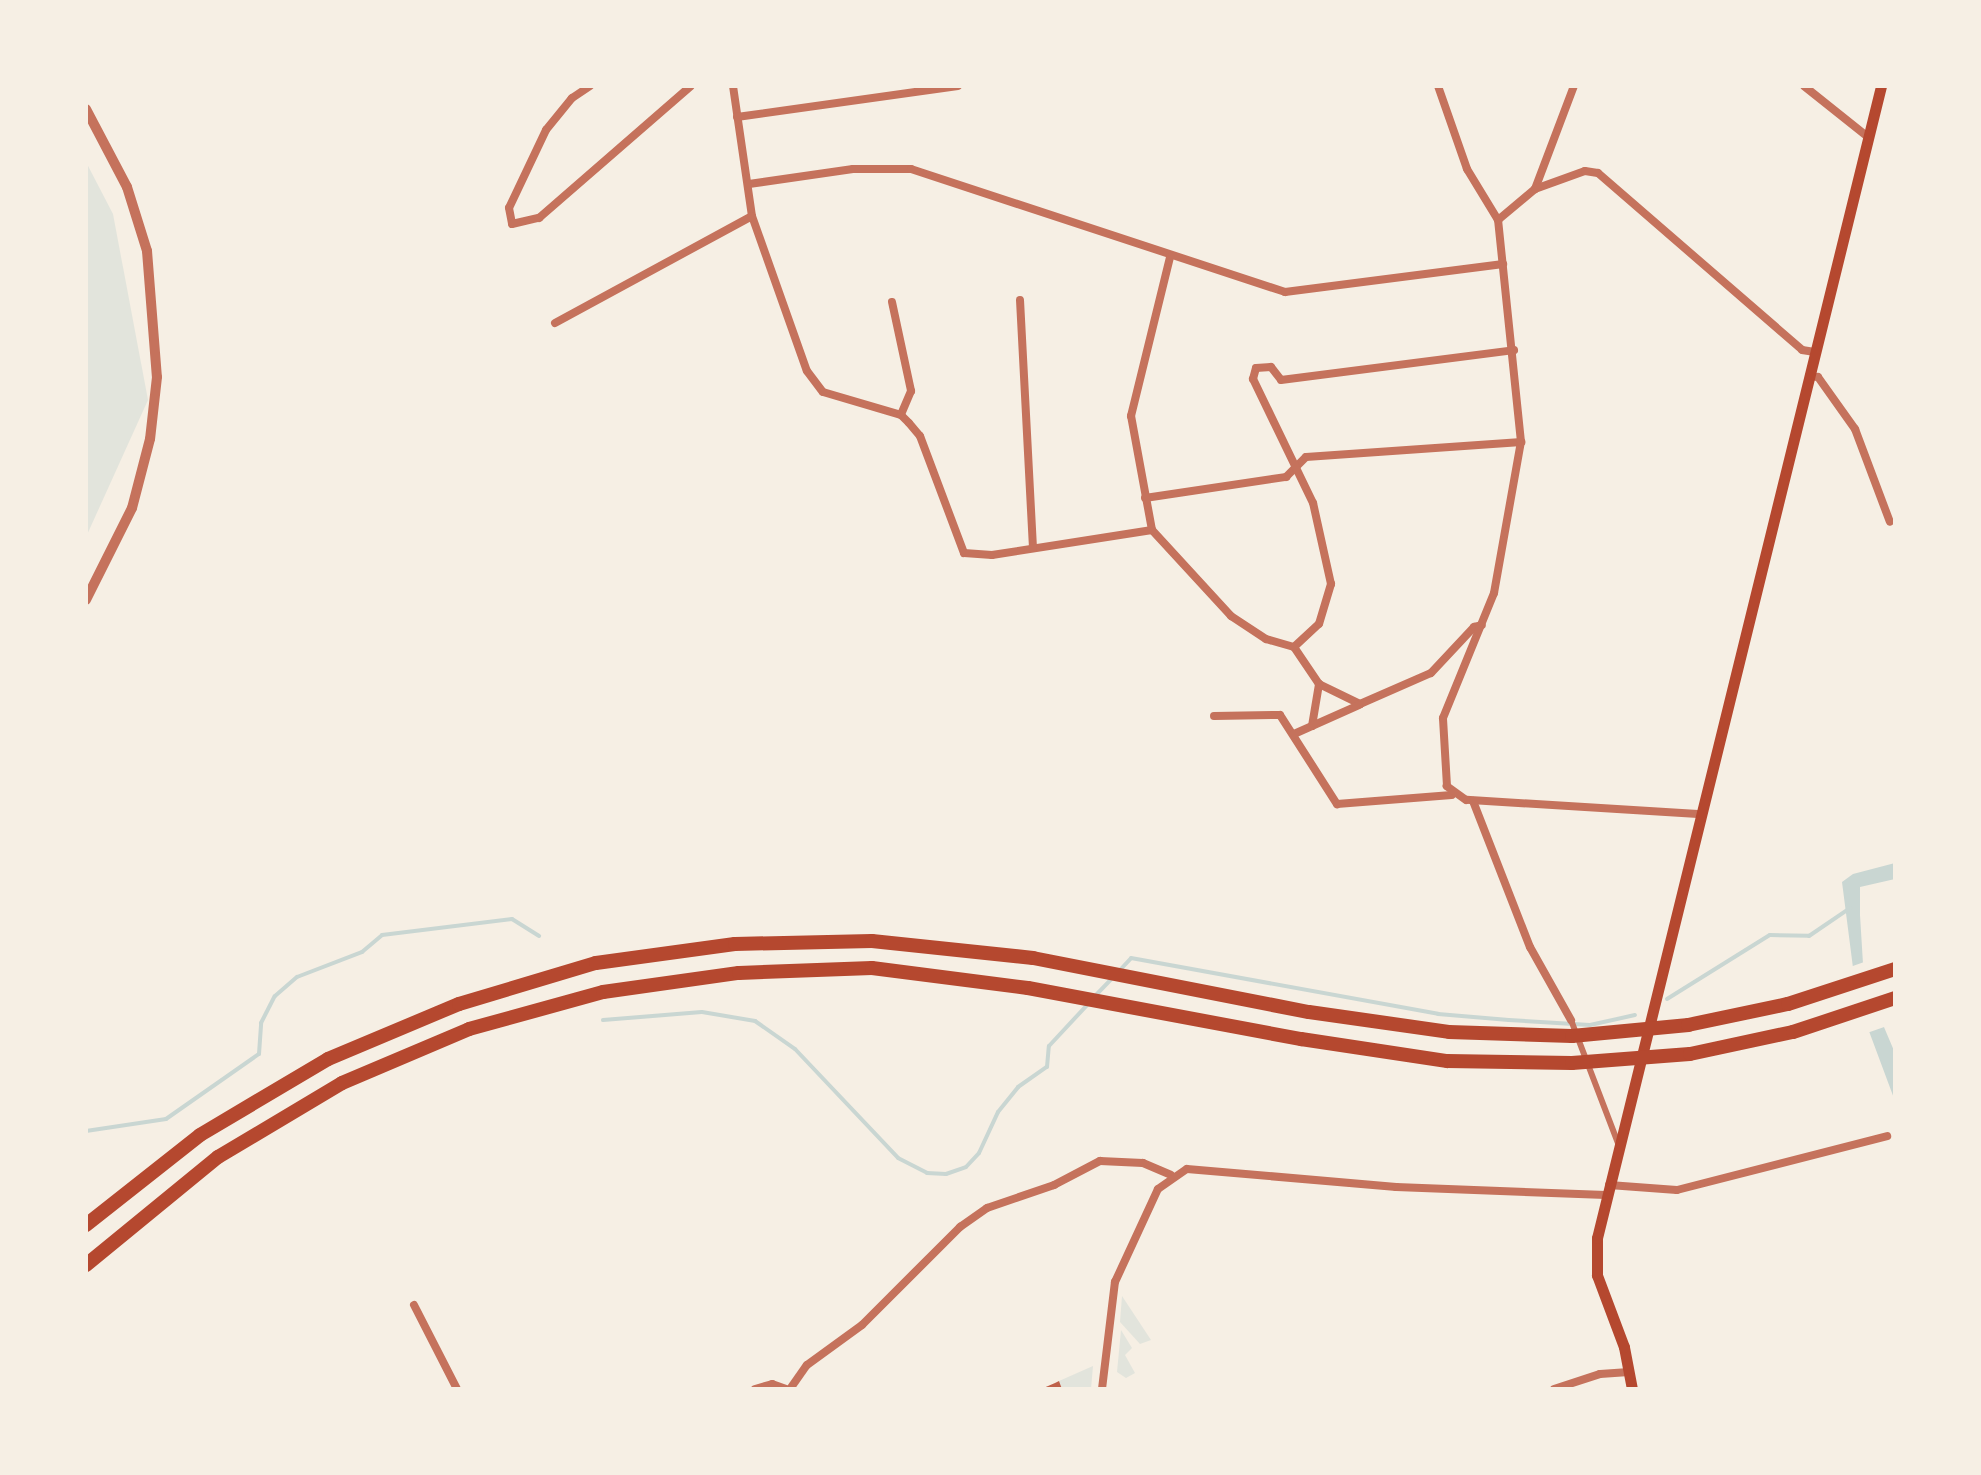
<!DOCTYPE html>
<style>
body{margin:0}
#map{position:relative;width:1981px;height:1475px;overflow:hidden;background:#f6efe4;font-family:"Public Sans",sans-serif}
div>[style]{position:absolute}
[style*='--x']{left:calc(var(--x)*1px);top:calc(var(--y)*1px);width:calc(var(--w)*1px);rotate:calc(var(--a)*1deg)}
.green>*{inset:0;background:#e2e4dc}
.water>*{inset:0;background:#c9d6d2}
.pier>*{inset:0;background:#f6efe4}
.stream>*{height:4px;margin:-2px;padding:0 2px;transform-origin:2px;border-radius:2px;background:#c9d6d2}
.building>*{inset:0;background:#bf614a}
.pedestrian>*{height:6px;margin:-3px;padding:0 3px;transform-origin:3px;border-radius:3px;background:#c5725c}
.minor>*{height:8px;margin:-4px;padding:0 4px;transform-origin:4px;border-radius:4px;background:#c5725c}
.tertiary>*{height:10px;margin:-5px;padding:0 5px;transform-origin:5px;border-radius:5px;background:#c5725c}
.secondary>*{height:11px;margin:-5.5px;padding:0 5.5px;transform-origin:5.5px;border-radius:5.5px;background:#b5482f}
.motorway>*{height:14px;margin:-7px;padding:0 7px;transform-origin:7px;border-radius:7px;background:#b5482f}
span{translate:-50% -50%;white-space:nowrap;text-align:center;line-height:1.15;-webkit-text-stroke:8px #f6efe4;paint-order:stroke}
.frame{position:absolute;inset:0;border:88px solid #f6efe4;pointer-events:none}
</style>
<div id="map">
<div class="green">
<i style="clip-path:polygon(86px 162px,113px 214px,148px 400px,86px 537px)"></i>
<i style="clip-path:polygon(1122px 1296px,1151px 1340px,1140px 1344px,1120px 1322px)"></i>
<i style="clip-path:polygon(1121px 1330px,1132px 1348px,1125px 1355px,1135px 1373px,1126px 1378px,1117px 1372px)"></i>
<i style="clip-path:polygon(1093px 1366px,1091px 1389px,1062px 1389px,1059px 1381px)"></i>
</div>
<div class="water">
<i style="clip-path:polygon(1895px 863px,1895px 879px,1860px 887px,1860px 915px,1864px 980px,1895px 1053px,1895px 1101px,1857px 999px,1842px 882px,1853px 874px)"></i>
</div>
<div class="pier">
<i style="clip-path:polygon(1867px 961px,1868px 979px,1887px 1026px,1867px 1033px,1853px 1000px,1850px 967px)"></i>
</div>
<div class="stream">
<i style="--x:1120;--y:970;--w:16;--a:-47"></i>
<i style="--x:1131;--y:958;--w:312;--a:10.3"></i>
<i style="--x:1438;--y:1014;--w:71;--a:4.8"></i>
<i style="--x:1509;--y:1020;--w:81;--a:3.5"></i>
<i style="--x:1590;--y:1025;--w:46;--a:-12.5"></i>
<i style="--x:1095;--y:996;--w:28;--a:-46"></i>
<i style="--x:1667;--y:999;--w:121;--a:-31.9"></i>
<i style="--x:1770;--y:935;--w:39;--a:1"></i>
<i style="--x:1809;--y:936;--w:50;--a:-34.3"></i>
<i style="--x:603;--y:1020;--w:99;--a:-4.6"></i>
<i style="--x:702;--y:1012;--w:54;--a:9.6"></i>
<i style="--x:755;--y:1021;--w:49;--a:35"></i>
<i style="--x:795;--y:1049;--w:150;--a:46.6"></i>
<i style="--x:898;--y:1158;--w:33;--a:27"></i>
<i style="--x:927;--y:1173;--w:19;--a:3"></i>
<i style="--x:946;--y:1174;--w:21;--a:-19"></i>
<i style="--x:966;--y:1167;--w:19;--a:-47"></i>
<i style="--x:979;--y:1153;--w:45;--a:-65.1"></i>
<i style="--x:998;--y:1112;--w:32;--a:-51"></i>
<i style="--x:1018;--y:1087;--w:35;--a:-35"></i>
<i style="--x:1047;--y:1067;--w:21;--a:-85"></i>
<i style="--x:1049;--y:1046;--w:59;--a:-47.1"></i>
<i style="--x:86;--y:1131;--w:81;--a:-8.5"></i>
<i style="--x:166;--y:1119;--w:113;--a:-35"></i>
<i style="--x:259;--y:1054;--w:31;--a:-86"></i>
<i style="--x:261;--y:1023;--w:30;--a:-63"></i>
<i style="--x:275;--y:996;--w:29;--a:-41"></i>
<i style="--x:297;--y:977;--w:70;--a:-21"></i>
<i style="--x:362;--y:952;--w:26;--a:-40"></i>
<i style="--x:382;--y:935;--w:131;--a:-7"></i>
<i style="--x:512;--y:919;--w:32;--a:32"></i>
</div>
<div class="building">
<i style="clip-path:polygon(1059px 1381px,1062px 1389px,1041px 1389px,1055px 1383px)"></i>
</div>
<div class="pedestrian">
<i style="--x:1571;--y:1020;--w:132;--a:69.1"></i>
</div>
<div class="minor">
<i style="--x:590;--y:86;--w:22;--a:146"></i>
<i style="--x:572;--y:98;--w:41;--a:129.1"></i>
<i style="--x:546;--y:130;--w:86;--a:115.4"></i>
<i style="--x:509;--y:208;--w:16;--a:79"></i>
<i style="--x:512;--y:224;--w:28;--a:-13"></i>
<i style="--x:539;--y:218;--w:201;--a:-41"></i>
<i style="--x:733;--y:86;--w:131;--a:81.7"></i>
<i style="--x:752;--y:216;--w:164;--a:70.5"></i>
<i style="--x:807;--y:371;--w:26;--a:53"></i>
<i style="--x:823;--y:392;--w:81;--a:16.4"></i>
<i style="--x:901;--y:415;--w:11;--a:45"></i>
<i style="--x:909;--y:423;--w:17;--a:50"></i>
<i style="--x:920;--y:436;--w:125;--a:69.4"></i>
<i style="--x:964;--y:553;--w:28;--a:4"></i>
<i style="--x:992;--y:555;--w:162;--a:-8.9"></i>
<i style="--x:1152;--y:530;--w:117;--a:47.4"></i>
<i style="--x:1231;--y:616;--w:42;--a:33.3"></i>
<i style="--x:1266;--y:639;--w:29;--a:16"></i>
<i style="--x:1294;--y:647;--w:45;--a:56"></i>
<i style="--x:1319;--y:684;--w:46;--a:26"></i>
<i style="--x:1360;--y:704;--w:77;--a:-23.6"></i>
<i style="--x:1431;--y:673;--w:63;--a:-46.9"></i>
<i style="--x:1474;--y:627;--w:8;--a:-14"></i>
<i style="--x:1438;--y:86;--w:88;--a:70.7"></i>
<i style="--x:1467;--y:169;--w:60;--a:58.7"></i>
<i style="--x:1804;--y:86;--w:82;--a:38.6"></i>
<i style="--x:737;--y:117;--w:223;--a:-8"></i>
<i style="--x:749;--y:184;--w:105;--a:-8.2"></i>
<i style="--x:853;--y:169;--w:58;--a:0"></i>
<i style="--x:911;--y:169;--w:394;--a:18.2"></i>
<i style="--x:1285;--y:292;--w:220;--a:-7.3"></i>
<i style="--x:1535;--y:189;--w:110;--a:-69.3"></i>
<i style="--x:1020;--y:300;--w:248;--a:87"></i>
<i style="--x:892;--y:302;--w:91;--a:77.9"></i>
<i style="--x:911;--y:391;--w:26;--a:113"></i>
<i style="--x:555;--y:323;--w:224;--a:-28.5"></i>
<i style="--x:1809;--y:376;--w:9;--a:6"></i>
<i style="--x:1818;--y:377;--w:64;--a:54.6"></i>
<i style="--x:1855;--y:429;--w:99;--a:69.4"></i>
<i style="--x:1145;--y:498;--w:143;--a:-8.5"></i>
<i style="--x:1286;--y:477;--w:28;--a:-45"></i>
<i style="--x:1306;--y:457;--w:216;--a:-4"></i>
<i style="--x:1152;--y:530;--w:116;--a:-100.4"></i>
<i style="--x:1131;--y:416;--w:164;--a:-76.2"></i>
<i style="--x:1294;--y:647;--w:34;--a:-43"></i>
<i style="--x:1319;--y:624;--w:42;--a:-73.3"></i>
<i style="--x:1331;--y:584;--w:83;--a:-102.5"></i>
<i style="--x:1313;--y:503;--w:138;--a:-115.8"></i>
<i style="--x:1253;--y:379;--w:11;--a:-75"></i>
<i style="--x:1256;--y:368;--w:15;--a:-4"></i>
<i style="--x:1271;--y:367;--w:16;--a:52"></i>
<i style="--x:1281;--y:380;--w:235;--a:-7.3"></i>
<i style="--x:1214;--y:716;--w:66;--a:-0.9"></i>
<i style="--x:1280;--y:715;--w:106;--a:57.4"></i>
<i style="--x:1337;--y:804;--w:115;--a:-4.5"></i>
<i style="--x:1312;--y:726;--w:43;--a:-80.5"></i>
<i style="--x:1294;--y:734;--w:71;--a:-24"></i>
<i style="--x:1473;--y:801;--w:157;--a:68.7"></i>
<i style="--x:1530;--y:947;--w:84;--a:60.7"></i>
<i style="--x:1698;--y:814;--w:232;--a:-176.5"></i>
<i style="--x:1466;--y:800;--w:24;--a:-144"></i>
<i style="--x:1447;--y:786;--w:68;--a:-93.4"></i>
<i style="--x:1443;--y:718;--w:135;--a:-67.8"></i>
<i style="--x:1494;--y:593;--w:153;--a:-79.9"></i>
<i style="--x:1521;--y:442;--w:223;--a:-95.9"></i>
<i style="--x:1498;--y:220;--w:48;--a:-40"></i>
<i style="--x:1535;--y:189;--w:53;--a:-19.8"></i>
<i style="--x:1585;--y:171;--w:13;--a:9"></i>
<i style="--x:1598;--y:173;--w:270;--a:40.9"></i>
<i style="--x:1802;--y:350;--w:13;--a:9"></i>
<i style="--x:1609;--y:1185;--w:68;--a:4.2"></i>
<i style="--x:1677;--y:1190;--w:217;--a:-14.4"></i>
<i style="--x:414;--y:1305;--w:94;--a:62.9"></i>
<i style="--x:755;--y:1389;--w:18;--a:-16"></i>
<i style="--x:772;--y:1384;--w:15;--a:20"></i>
<i style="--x:790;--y:1389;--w:29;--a:-55"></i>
<i style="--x:807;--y:1365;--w:68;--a:-36"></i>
<i style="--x:862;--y:1325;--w:139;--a:-45"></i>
<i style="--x:960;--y:1227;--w:33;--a:-35"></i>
<i style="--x:987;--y:1208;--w:71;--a:-18.9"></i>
<i style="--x:1054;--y:1185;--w:52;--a:-27.6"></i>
<i style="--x:1100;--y:1161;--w:43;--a:2.7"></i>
<i style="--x:1143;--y:1163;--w:30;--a:23"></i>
<i style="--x:1102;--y:1389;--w:108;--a:-83.1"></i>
<i style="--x:1115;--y:1282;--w:102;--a:-65.2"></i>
<i style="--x:1158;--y:1189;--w:35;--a:-35"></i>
<i style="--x:1187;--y:1169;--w:210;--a:4.9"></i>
<i style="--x:1396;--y:1187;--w:210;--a:2.2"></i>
<i style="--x:1554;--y:1389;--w:48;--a:-18.1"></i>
<i style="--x:1600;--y:1374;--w:29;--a:-4"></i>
</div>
<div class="tertiary">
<i style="--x:86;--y:109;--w:88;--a:62.3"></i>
<i style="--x:127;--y:187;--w:67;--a:72.6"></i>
<i style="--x:147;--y:251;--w:126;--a:85.5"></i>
<i style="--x:157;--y:377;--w:62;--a:96.4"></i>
<i style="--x:150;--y:439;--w:71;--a:104.6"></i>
<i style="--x:132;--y:508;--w:103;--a:116.6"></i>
</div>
<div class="secondary">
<i style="--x:1632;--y:1389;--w:43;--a:-100.8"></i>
<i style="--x:1624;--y:1347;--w:77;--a:-110.6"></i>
<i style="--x:1597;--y:1275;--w:37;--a:-90"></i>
<i style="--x:1597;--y:1238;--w:1186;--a:-76.15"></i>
</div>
<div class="motorway">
<i style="--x:86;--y:1225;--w:145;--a:-38.3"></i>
<i style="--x:200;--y:1135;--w:149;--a:-30.7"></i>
<i style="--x:328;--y:1059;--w:142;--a:-22.8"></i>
<i style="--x:459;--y:1004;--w:143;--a:-16.7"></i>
<i style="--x:596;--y:963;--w:140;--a:-7.8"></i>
<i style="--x:735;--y:944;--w:137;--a:-1.3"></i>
<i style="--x:872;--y:941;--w:162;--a:6"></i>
<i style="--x:1033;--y:958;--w:281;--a:11.1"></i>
<i style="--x:1309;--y:1012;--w:141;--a:8.1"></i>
<i style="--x:1449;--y:1032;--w:123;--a:1.9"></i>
<i style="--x:1572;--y:1036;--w:117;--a:-5.4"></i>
<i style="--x:1688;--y:1025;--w:102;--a:-11.9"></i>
<i style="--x:1788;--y:1004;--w:113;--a:-18.1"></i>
<i style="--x:86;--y:1265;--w:171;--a:-39.3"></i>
<i style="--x:218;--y:1157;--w:144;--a:-30.8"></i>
<i style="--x:342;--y:1083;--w:138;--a:-23"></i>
<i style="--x:469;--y:1029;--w:139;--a:-15.4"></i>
<i style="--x:603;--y:992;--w:137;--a:-8"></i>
<i style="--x:739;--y:973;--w:133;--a:-2.2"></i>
<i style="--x:872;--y:968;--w:157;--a:7.3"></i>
<i style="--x:1028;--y:988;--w:278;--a:10.6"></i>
<i style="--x:1301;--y:1039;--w:148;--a:8.6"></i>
<i style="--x:1447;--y:1061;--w:125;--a:0.9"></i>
<i style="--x:1572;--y:1063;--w:118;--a:-4.4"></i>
<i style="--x:1690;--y:1054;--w:105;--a:-12.1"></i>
<i style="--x:1793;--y:1032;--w:108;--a:-18.4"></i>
</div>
<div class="frame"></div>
</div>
